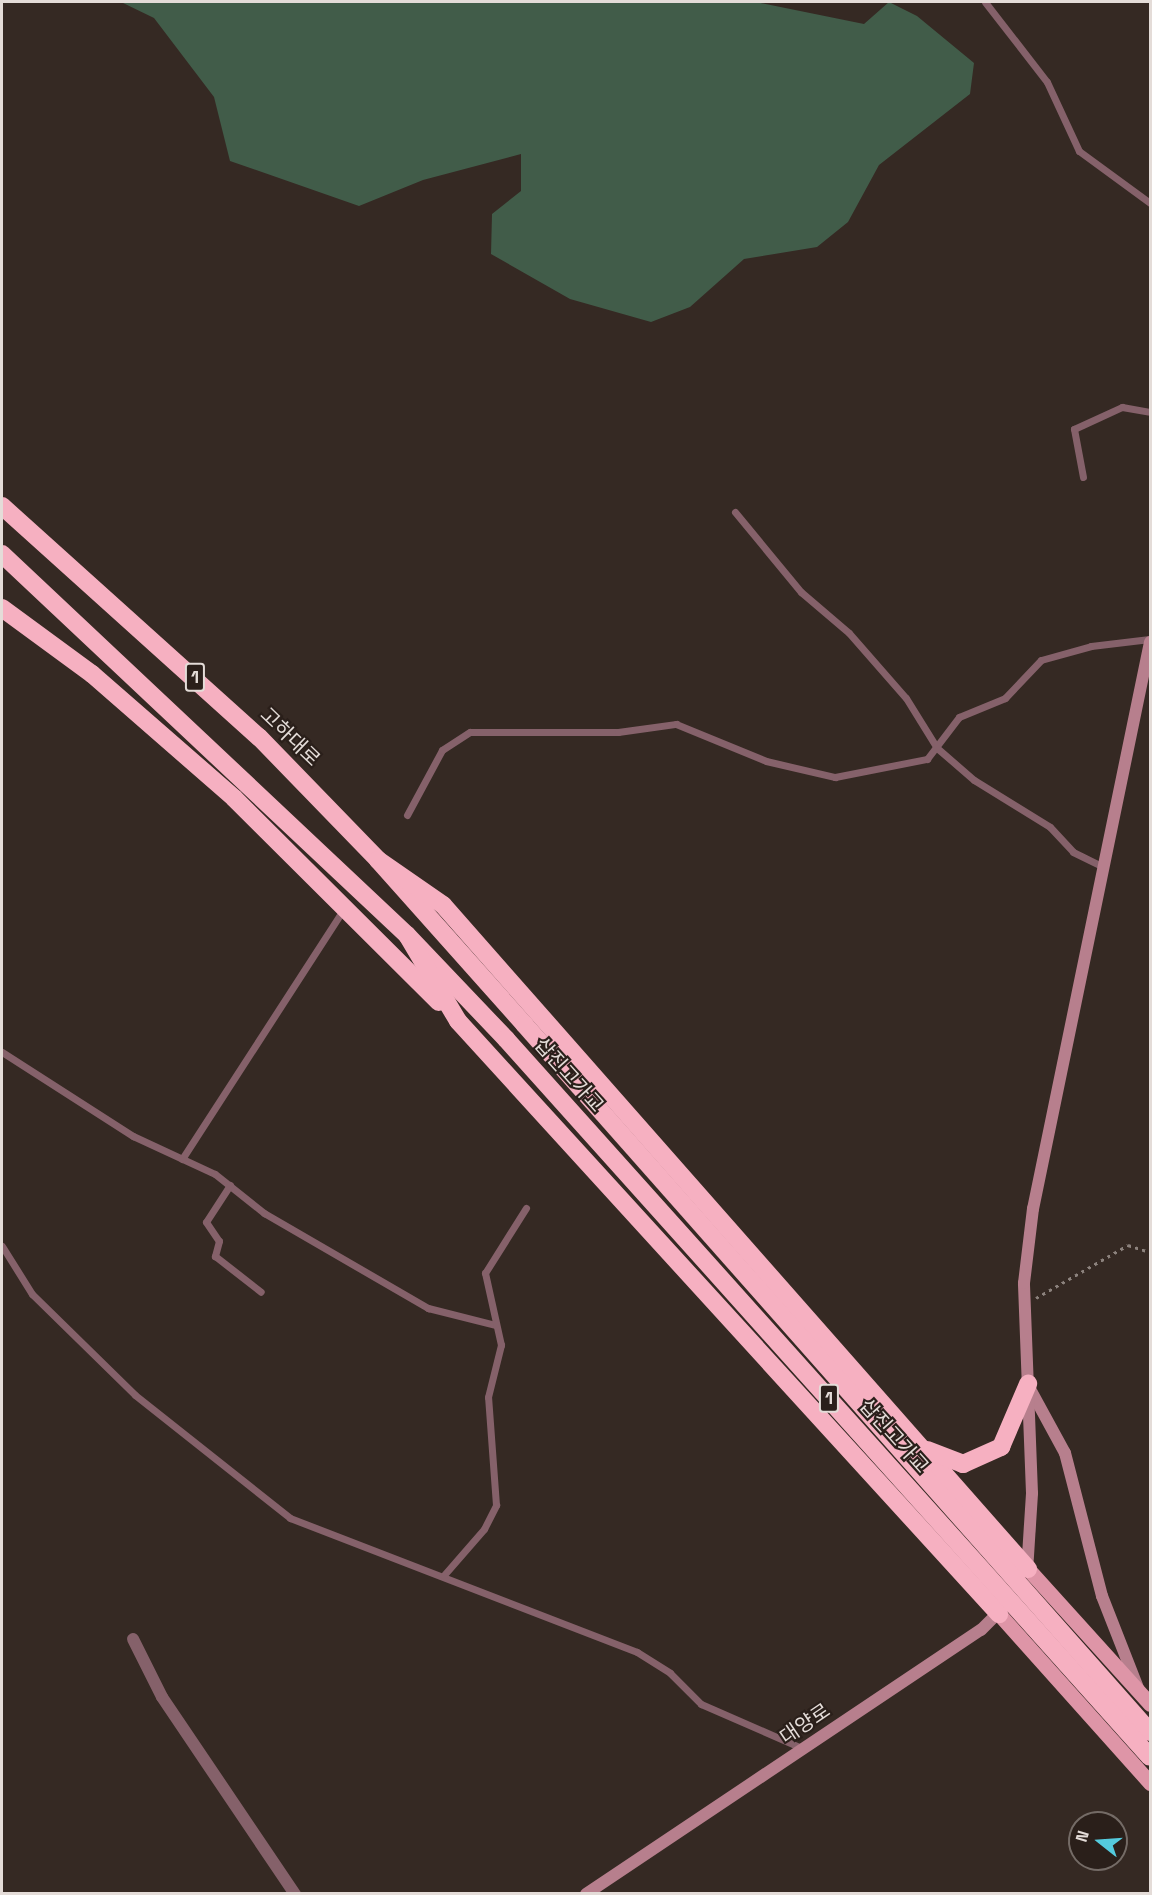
<!DOCTYPE html>
<meta charset="utf-8">
<style>
body{margin:0}
#map{position:relative;width:1152px;height:1895px;overflow:hidden;background:#352923;font-family:"Space Grotesk","Noto Sans KR",sans-serif}
div>[style]{position:absolute}
[style*='--x']{left:calc(var(--x)*1px);top:calc(var(--y)*1px);width:calc(var(--w)*1px);rotate:calc(var(--a)*1deg)}
.forest>*{inset:0;background:#415c49}
.path>*{height:3px;margin-top:-1.5px;transform-origin:0;background:repeating-linear-gradient(90deg,#8c827d 0 3px,transparent 0 7.5px)}
.lane>*{height:7px;margin:-3.5px;padding:0 3.5px;transform-origin:3.5px;border-radius:3.5px;background:#85616a}
.street>*{height:12px;margin:-6px;padding:0 6px;transform-origin:6px;border-radius:6px;background:#85616a}
.secondary>*{height:12px;margin:-6px;padding:0 6px;transform-origin:6px;border-radius:6px;background:#b77f8d}
.primary>*{height:15px;margin:-7.5px;padding:0 7.5px;transform-origin:7.5px;border-radius:7.5px;background:#de95a7}
.highway>*{height:18px;margin:-9px;padding:0 9px;transform-origin:9px;border-radius:9px;background:#f6b0c1}
.highway-bridge>*{height:18px;margin:-9px;padding:0 9px;transform-origin:9px;border-radius:9px;background:#f6b0c1}
span{translate:-50% -50%;white-space:nowrap;text-align:center;line-height:1.15;-webkit-text-stroke:4.5px #2a1f1a;paint-order:stroke}
.shield-label span{padding:2px 4px;background:#2a1f1a;border:2px solid;border-radius:4px;-webkit-text-stroke-width:0}
.shield-label{font-size:18px;color:#e4dcd8;font-weight:700}
.street-label{font-size:20px;color:#e4dcd8}
.frame{position:absolute;inset:0;border:3px solid #e4dcd8;pointer-events:none}
.north{position:absolute;left:1068px;top:1811px;width:60px;height:60px;box-sizing:border-box;background:#2a1f1a;border:2px solid #746b66;border-radius:50%;rotate:287deg;font-size:16px;font-weight:700;line-height:24px;text-align:center;color:#e4dcd8}
.north::after{content:'';display:block;margin:auto;width:21px;height:27px;background:#54cadd;clip-path:polygon(50% 0,100% 100%,50% 72%,0 100%)}
</style>
<div id="map">
<div class="forest">
<i style="clip-path:polygon(121px 2px,756px 2px,864px 24px,889px 2px,917px 16px,974px 63px,970px 94px,879px 165px,848px 222px,817px 247px,744px 259px,690px 307px,651px 322px,570px 299px,491px 254px,492px 214px,521px 191px,521px 154px,423px 180px,359px 206px,230px 161px,214px 97px,154px 18px)"></i>
</div>
<div class="path">
<i style="--x:1036;--y:1298;--w:106;--a:-29.9"></i>
<i style="--x:1128;--y:1245;--w:23;--a:18"></i>
</div>
<div class="lane">
<i style="--x:985;--y:2;--w:101;--a:52.2"></i>
<i style="--x:1047;--y:82;--w:76;--a:65.1"></i>
<i style="--x:1079;--y:151;--w:88;--a:36.2"></i>
<i style="--x:1083;--y:477;--w:49;--a:-100.6"></i>
<i style="--x:1074;--y:429;--w:53;--a:-24.6"></i>
<i style="--x:1122;--y:407;--w:28;--a:10"></i>
<i style="--x:735;--y:512;--w:104;--a:50.5"></i>
<i style="--x:801;--y:592;--w:63;--a:40.5"></i>
<i style="--x:849;--y:633;--w:86;--a:48.8"></i>
<i style="--x:906;--y:698;--w:59;--a:58.2"></i>
<i style="--x:937;--y:748;--w:49;--a:40.9"></i>
<i style="--x:974;--y:780;--w:89;--a:31.7"></i>
<i style="--x:1050;--y:827;--w:34;--a:47"></i>
<i style="--x:1073;--y:852;--w:32;--a:26"></i>
<i style="--x:407;--y:815;--w:74;--a:-61.7"></i>
<i style="--x:442;--y:750;--w:33;--a:-33"></i>
<i style="--x:470;--y:732;--w:148;--a:0"></i>
<i style="--x:618;--y:732;--w:59;--a:-7.9"></i>
<i style="--x:676;--y:724;--w:97;--a:22.3"></i>
<i style="--x:766;--y:761;--w:71;--a:13.1"></i>
<i style="--x:835;--y:777;--w:94;--a:-11.1"></i>
<i style="--x:927;--y:759;--w:53;--a:-52.7"></i>
<i style="--x:959;--y:717;--w:50;--a:-22.4"></i>
<i style="--x:1005;--y:698;--w:52;--a:-46.5"></i>
<i style="--x:1041;--y:660;--w:52;--a:-15.6"></i>
<i style="--x:1091;--y:646;--w:59;--a:-6.8"></i>
<i style="--x:2;--y:1052;--w:156;--a:32.7"></i>
<i style="--x:133;--y:1136;--w:90;--a:24.9"></i>
<i style="--x:215;--y:1174;--w:63;--a:38.5"></i>
<i style="--x:264;--y:1213;--w:190;--a:30.1"></i>
<i style="--x:428;--y:1308;--w:69;--a:14.2"></i>
<i style="--x:182;--y:1159;--w:291;--a:-57.1"></i>
<i style="--x:230;--y:1185;--w:44;--a:123"></i>
<i style="--x:206;--y:1222;--w:23;--a:56"></i>
<i style="--x:219;--y:1241;--w:16;--a:105"></i>
<i style="--x:215;--y:1256;--w:58;--a:38"></i>
<i style="--x:2;--y:1246;--w:57;--a:58"></i>
<i style="--x:32;--y:1294;--w:144;--a:44.4"></i>
<i style="--x:135;--y:1395;--w:198;--a:38.4"></i>
<i style="--x:290;--y:1518;--w:372;--a:21.1"></i>
<i style="--x:637;--y:1652;--w:39;--a:32"></i>
<i style="--x:670;--y:1673;--w:44;--a:45"></i>
<i style="--x:701;--y:1704;--w:112;--a:23.6"></i>
<i style="--x:444;--y:1575;--w:61;--a:-49"></i>
<i style="--x:484;--y:1529;--w:27;--a:-63"></i>
<i style="--x:496;--y:1505;--w:108;--a:-94.2"></i>
<i style="--x:488;--y:1397;--w:54;--a:-76"></i>
<i style="--x:501;--y:1345;--w:74;--a:-102.5"></i>
<i style="--x:485;--y:1273;--w:77;--a:-57.8"></i>
</div>
<div class="street">
<i style="--x:133;--y:1639;--w:65;--a:63.4"></i>
<i style="--x:162;--y:1697;--w:238;--a:56"></i>
</div>
<div class="secondary">
<i style="--x:1029;--y:1387;--w:75;--a:61.4"></i>
<i style="--x:1065;--y:1453;--w:148;--a:75.5"></i>
<i style="--x:1102;--y:1596;--w:99;--a:68.6"></i>
<i style="--x:1027;--y:1571;--w:78;--a:-86.3"></i>
<i style="--x:1032;--y:1493;--w:210;--a:-92.2"></i>
<i style="--x:1024;--y:1283;--w:75;--a:-83.1"></i>
<i style="--x:1033;--y:1209;--w:579;--a:-78.34"></i>
<i style="--x:586;--y:1894;--w:475;--a:-33.8"></i>
<i style="--x:981;--y:1630;--w:31;--a:-45"></i>
</div>
<div class="primary">
<i style="--x:1028;--y:1569;--w:182;--a:47.9"></i>
<i style="--x:999;--y:1614;--w:227;--a:48.2"></i>
</div>
<div class="highway">
<i style="--x:2;--y:506;--w:346;--a:42"></i>
<i style="--x:259;--y:737;--w:171;--a:45.9"></i>
<i style="--x:378;--y:860;--w:220;--a:48.3"></i>
<i style="--x:2;--y:554;--w:556;--a:43.25"></i>
<i style="--x:407;--y:935;--w:144;--a:46.4"></i>
<i style="--x:2;--y:608;--w:112;--a:36.3"></i>
<i style="--x:92;--y:674;--w:189;--a:41.1"></i>
<i style="--x:234;--y:798;--w:289;--a:44.9"></i>
<i style="--x:378;--y:860;--w:79;--a:34.7"></i>
<i style="--x:443;--y:905;--w:885;--a:48.62"></i>
<i style="--x:407;--y:935;--w:100;--a:59.3"></i>
<i style="--x:458;--y:1021;--w:803;--a:47.63"></i>
<i style="--x:927;--y:1450;--w:39;--a:21"></i>
<i style="--x:963;--y:1464;--w:42;--a:-24.1"></i>
<i style="--x:1001;--y:1447;--w:69;--a:-66.8"></i>
</div>
<div class="highway-bridge">
<i style="--x:524;--y:1024;--w:945;--a:48.52"></i>
<i style="--x:506;--y:1039;--w:964;--a:48.11"></i>
</div>
<div class="shield-label">
<span style="left:195px;top:677px">1</span>
<span style="left:829px;top:1398px">1</span>
</div>
<div class="street-label">
<span style="left:290px;top:737px;rotate:44deg">고하대로</span>
<span style="left:569px;top:1075px;rotate:48deg">삽진고가교</span>
<span style="left:894px;top:1436px;rotate:48deg">삽진고가교</span>
<span style="left:805px;top:1724px;rotate:-34deg">대양로</span>
</div>
<div class="frame"></div>
<div class="north">N</div>
</div>
